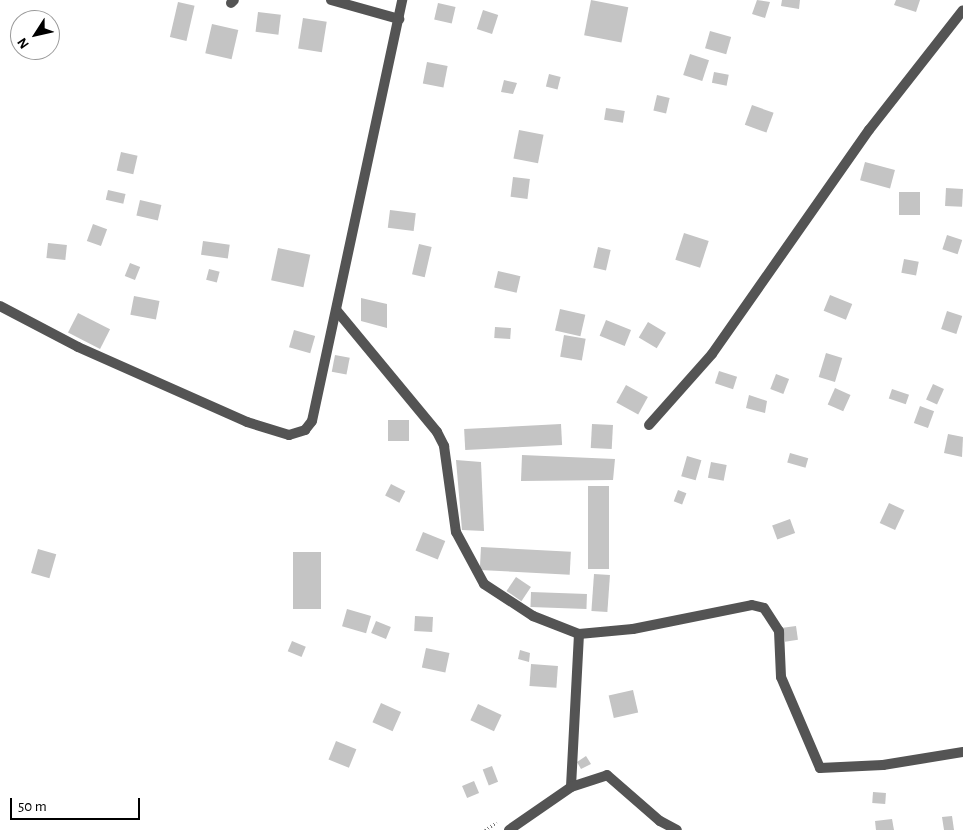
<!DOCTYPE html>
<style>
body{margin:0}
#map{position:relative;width:963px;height:830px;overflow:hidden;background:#fff;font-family:"Alegreya Sans",sans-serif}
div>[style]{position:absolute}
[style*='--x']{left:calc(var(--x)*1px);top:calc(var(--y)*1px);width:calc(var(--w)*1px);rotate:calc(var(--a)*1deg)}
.building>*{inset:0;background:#c4c4c4;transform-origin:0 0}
.path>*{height:3px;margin-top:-1.5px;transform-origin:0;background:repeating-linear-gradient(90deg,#767676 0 1px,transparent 0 3.5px)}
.street>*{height:10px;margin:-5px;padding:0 5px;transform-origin:5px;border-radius:5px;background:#545454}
span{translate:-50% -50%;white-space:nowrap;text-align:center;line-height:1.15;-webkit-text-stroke:4.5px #fff;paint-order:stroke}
.north{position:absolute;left:10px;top:10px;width:50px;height:50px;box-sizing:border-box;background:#fff;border:1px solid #999;border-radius:50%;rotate:235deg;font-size:14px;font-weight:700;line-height:20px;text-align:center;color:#000}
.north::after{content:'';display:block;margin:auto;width:18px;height:22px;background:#000;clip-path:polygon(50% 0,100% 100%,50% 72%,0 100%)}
.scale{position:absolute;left:10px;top:798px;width:130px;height:22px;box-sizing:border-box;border:2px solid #000;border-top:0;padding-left:6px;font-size:15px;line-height:18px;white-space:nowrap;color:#000;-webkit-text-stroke:4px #fff;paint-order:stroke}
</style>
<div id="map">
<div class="building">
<i style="left:591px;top:0;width:38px;height:36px;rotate:11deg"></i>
<i style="clip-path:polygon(757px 0,770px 2px,765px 18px,752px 14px)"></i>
<i style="clip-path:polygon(782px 0,800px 0,799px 9px,781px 6px)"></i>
<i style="clip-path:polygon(896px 0,920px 0,916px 12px,894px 5px)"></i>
<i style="left:178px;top:2px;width:17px;height:36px;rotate:13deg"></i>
<i style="left:438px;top:3px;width:18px;height:17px;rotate:13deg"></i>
<i style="left:483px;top:10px;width:16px;height:20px;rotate:18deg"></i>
<i style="left:258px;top:12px;width:23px;height:20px;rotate:7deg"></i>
<i style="left:303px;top:18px;width:24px;height:31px;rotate:9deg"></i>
<i style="left:212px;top:24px;width:27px;height:30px;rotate:13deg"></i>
<i style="left:710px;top:31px;width:22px;height:18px;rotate:16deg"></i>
<i style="left:690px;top:54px;width:20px;height:22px;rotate:18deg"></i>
<i style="left:427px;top:62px;width:21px;height:22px;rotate:11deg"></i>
<i style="left:714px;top:72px;width:15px;height:11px;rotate:11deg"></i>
<i style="left:549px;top:74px;width:12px;height:13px;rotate:14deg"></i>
<i style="clip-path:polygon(504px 80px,517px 83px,513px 94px,501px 92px)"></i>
<i style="left:657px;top:95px;width:13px;height:16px;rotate:13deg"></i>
<i style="left:752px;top:105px;width:23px;height:21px;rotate:20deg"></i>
<i style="left:606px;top:108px;width:19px;height:12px;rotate:9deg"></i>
<i style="left:519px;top:130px;width:25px;height:29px;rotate:11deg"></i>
<i style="left:121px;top:152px;width:17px;height:19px;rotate:13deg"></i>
<i style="left:865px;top:162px;width:31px;height:19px;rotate:15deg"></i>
<i style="left:513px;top:177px;width:17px;height:20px;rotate:7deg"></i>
<i style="left:946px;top:188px;width:17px;height:18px;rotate:3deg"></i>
<i style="left:108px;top:190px;width:18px;height:10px;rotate:13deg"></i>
<i style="left:899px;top:192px;width:21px;height:23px"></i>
<i style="left:140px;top:200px;width:22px;height:16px;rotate:13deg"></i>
<i style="left:390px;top:210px;width:26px;height:18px;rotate:7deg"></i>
<i style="left:93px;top:224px;width:15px;height:18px;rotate:20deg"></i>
<i style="left:684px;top:233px;width:26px;height:28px;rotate:18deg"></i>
<i style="left:947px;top:235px;width:16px;height:15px;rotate:18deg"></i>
<i style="left:203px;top:241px;width:27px;height:14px;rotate:8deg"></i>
<i style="left:48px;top:243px;width:19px;height:15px;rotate:6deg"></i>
<i style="left:419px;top:244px;width:13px;height:31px;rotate:13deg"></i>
<i style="left:598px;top:247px;width:13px;height:21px;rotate:13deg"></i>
<i style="left:278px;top:248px;width:33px;height:33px;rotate:12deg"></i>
<i style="left:904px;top:259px;width:15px;height:14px;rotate:11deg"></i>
<i style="left:130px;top:263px;width:11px;height:14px;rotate:22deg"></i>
<i style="left:209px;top:269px;width:11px;height:11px;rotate:15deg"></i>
<i style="left:498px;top:271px;width:23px;height:17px;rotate:13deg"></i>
<i style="left:830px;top:295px;width:24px;height:17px;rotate:22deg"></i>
<i style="left:134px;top:296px;width:26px;height:19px;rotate:11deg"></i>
<i style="clip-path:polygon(361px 298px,387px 304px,387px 328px,361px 321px)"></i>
<i style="left:560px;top:309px;width:26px;height:22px;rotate:13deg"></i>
<i style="left:947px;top:311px;width:16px;height:19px;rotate:18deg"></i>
<i style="left:78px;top:313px;width:36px;height:22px;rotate:27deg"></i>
<i style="left:606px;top:320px;width:27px;height:17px;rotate:22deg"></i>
<i style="left:648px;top:322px;width:21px;height:18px;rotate:31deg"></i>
<i style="left:495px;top:327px;width:16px;height:11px;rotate:4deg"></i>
<i style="left:294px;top:330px;width:22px;height:18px;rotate:16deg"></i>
<i style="left:564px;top:335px;width:22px;height:22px;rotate:10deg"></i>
<i style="left:826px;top:353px;width:17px;height:25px;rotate:17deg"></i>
<i style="left:335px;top:355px;width:15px;height:17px;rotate:11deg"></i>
<i style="left:719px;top:371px;width:19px;height:13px;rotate:18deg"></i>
<i style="left:776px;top:374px;width:14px;height:16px;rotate:21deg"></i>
<i style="left:933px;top:384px;width:12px;height:17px;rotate:24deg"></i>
<i style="left:626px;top:385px;width:25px;height:20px;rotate:29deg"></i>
<i style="left:835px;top:388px;width:17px;height:18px;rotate:24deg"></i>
<i style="left:892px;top:389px;width:18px;height:10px;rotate:19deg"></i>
<i style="clip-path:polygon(749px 395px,767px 401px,765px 413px,746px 408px)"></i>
<i style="left:920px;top:406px;width:15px;height:18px;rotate:20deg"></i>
<i style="left:388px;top:420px;width:21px;height:21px"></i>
<i style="left:561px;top:424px;width:21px;height:97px;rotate:87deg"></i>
<i style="left:592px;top:424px;width:21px;height:24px;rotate:3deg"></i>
<i style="clip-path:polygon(948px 434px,963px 437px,962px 457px,944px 453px)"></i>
<i style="left:790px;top:453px;width:19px;height:10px;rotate:16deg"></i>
<i style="clip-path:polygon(522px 455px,615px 459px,613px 480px,521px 481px)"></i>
<i style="left:687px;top:456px;width:15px;height:21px;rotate:16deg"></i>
<i style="clip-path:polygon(456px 460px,481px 462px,484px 531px,462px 530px)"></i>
<i style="left:711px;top:462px;width:16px;height:16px;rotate:11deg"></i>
<i style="left:391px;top:484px;width:16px;height:13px;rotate:27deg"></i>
<i style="left:588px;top:486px;width:21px;height:83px"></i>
<i style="left:678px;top:490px;width:9px;height:12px;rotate:21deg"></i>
<i style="left:889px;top:503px;width:17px;height:22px;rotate:25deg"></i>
<i style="left:790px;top:519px;width:15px;height:19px;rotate:70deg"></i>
<i style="left:423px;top:532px;width:24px;height:20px;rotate:22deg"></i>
<i style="left:481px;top:547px;width:90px;height:23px;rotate:3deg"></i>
<i style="left:38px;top:549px;width:19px;height:25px;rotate:16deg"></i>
<i style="left:293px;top:552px;width:28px;height:57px"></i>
<i style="left:594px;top:574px;width:16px;height:37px;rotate:4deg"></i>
<i style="left:516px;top:577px;width:18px;height:17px;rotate:34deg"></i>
<i style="left:531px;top:592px;width:56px;height:15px;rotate:2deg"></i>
<i style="left:347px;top:609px;width:25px;height:18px;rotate:16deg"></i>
<i style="left:415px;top:616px;width:18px;height:15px;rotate:3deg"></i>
<i style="left:376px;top:621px;width:16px;height:13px;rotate:22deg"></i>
<i style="left:796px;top:626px;width:14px;height:13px;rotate:82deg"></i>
<i style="left:292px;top:641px;width:15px;height:11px;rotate:23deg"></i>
<i style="left:426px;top:648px;width:24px;height:20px;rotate:12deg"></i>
<i style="clip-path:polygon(520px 650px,530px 653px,529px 662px,518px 659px)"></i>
<i style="left:531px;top:664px;width:27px;height:22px;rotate:4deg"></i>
<i style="left:633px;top:690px;width:23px;height:25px;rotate:77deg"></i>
<i style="left:381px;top:703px;width:22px;height:21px;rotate:24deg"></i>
<i style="left:478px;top:704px;width:26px;height:18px;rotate:25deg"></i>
<i style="left:336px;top:741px;width:22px;height:20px;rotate:22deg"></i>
<i style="clip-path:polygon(586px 756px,591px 764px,581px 769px,577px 762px)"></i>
<i style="left:492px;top:766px;width:17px;height:10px;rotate:69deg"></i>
<i style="left:474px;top:781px;width:13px;height:13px;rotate:67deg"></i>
<i style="left:873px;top:792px;width:13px;height:11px;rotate:4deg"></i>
<i style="clip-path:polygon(952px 816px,954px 830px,944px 830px,942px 817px)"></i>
<i style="clip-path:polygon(892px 819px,894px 830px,876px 830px,875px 821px)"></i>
</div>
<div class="path">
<i style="--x:485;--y:830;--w:14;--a:-34"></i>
</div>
<div class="street">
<i style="--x:331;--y:0;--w:71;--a:15.6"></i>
<i style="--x:231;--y:3;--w:4;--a:-45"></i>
<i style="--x:0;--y:306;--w:88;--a:27.7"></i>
<i style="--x:78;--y:347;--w:185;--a:23.9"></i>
<i style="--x:247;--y:422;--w:44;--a:17.2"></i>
<i style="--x:289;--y:435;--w:17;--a:-17"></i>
<i style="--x:305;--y:430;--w:11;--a:-52"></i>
<i style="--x:312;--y:421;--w:431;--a:-77.9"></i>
<i style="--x:337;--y:311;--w:157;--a:50.4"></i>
<i style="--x:437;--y:432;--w:16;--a:63"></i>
<i style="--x:444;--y:446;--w:87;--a:82.1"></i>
<i style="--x:456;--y:532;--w:59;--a:61.7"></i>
<i style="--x:484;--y:584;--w:59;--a:33.1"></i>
<i style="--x:533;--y:616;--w:49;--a:21.4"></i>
<i style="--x:579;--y:634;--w:153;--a:93"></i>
<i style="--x:649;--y:425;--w:95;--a:-48.4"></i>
<i style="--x:712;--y:354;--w:274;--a:-55"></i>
<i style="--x:869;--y:130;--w:152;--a:-51.9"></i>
<i style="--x:579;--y:634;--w:54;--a:-5.3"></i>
<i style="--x:633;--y:629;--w:121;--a:-11.4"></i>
<i style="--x:752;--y:605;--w:12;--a:14"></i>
<i style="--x:764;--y:608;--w:27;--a:57"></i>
<i style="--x:779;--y:631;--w:46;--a:87.5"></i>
<i style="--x:781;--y:677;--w:99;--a:66.8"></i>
<i style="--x:820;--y:768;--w:63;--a:-2.7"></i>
<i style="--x:883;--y:765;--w:81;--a:-9.2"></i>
<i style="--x:509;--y:830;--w:75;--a:-34.7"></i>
<i style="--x:571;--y:787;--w:38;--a:-18"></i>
<i style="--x:607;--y:775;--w:70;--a:41"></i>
<i style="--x:660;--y:821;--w:19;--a:28"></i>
</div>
<div class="north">N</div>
<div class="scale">50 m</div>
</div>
